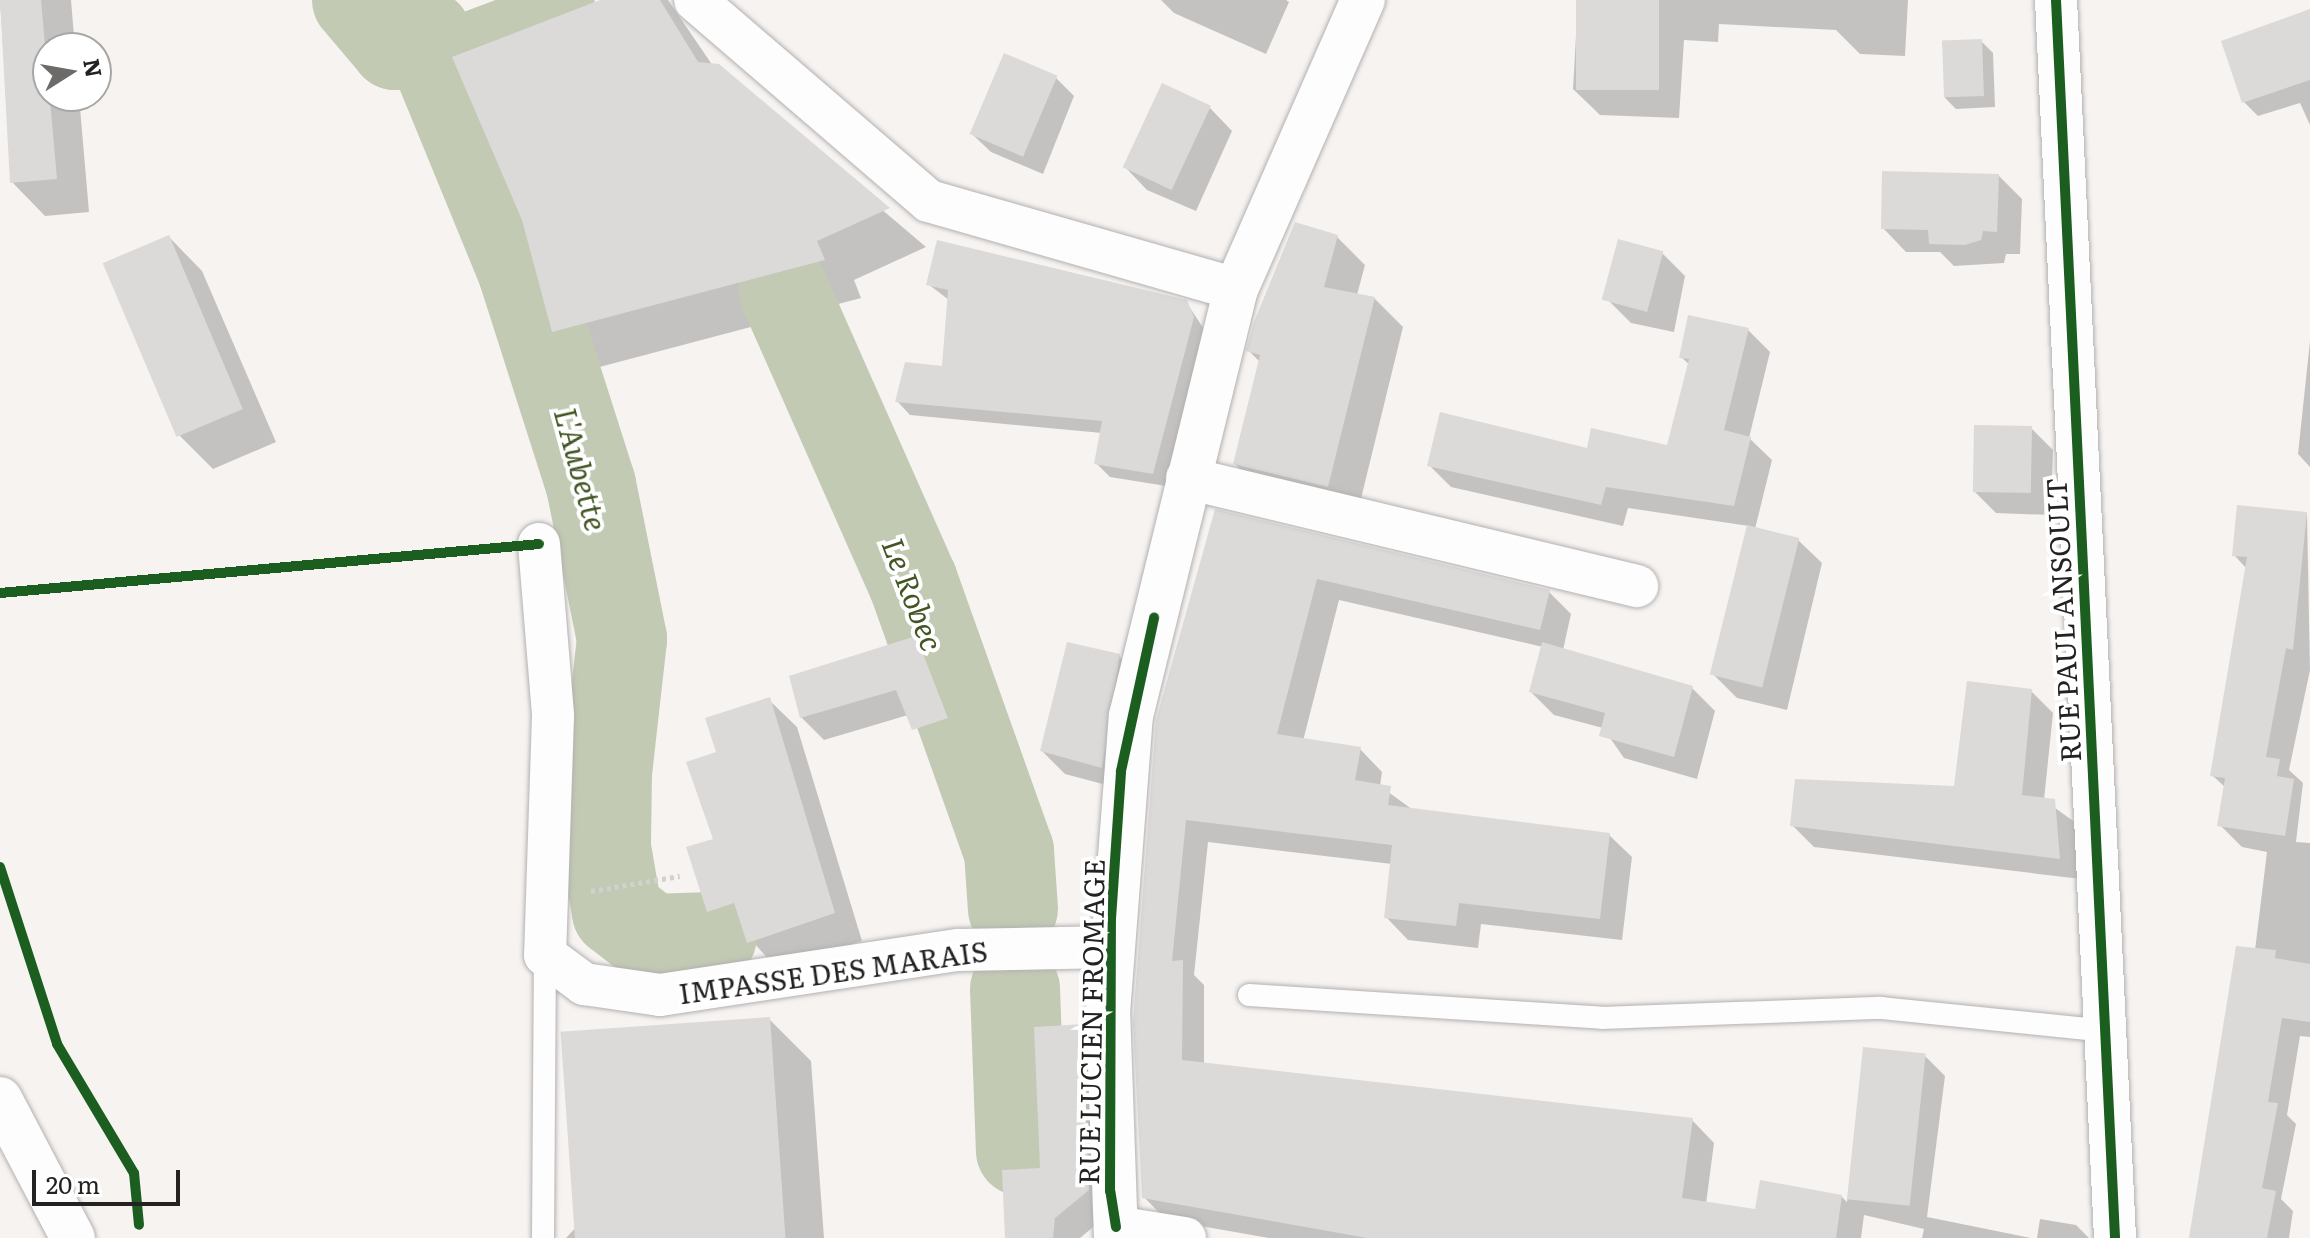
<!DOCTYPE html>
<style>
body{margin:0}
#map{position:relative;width:2310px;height:1238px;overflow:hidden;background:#f6f3f1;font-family:Literata,serif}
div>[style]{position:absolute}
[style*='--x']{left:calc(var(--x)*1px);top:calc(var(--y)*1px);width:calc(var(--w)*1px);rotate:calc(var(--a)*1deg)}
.shadow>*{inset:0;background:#0003}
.canal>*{height:52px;margin:-26px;padding:0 26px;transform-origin:26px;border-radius:26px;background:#c2cab3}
.river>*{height:90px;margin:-45px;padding:0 45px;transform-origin:45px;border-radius:45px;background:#c2cab3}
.building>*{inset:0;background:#dbdad8;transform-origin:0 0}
.path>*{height:5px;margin-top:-2.5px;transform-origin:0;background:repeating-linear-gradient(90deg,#d1d1d0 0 4px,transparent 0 8px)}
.roads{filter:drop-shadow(0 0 2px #b3b1b0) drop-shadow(0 0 2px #b3b1b0)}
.service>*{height:22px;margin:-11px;padding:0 11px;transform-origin:11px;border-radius:11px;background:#fefdfd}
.minor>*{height:42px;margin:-21px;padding:0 21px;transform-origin:21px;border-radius:21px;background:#fefdfd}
.tertiary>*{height:44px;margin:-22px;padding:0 22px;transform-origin:22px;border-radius:22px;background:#fefdfd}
.primary>*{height:44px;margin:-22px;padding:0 22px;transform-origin:22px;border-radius:22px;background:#fefdfd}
.cycleway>*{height:10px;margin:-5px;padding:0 5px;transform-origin:5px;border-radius:5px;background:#1b5e20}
span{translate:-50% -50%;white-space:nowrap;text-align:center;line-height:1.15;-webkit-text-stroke:8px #fff;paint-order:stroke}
.street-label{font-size:28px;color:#232221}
.water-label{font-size:30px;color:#425523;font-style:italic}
.north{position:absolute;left:32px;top:32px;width:80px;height:80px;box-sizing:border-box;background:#fff;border:2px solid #a7a7a6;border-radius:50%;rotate:79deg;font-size:22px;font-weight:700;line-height:32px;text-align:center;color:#232221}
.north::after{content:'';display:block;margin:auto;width:28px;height:36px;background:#6d6b6a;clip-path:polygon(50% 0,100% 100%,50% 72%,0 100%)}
.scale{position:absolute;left:32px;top:1170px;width:148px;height:36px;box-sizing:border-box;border:4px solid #232221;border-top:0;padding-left:10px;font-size:24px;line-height:28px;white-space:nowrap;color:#232221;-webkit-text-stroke:6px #fff;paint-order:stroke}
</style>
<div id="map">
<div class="shadow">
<i style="clip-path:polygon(0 0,71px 0,75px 48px,48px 48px,48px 96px,79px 96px,89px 212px,45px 216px,12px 182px)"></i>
<i style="clip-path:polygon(604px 0,668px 0,713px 66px,926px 247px,854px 280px,861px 298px,592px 369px,554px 331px,531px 242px,454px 58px)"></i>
<i style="clip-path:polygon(1161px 0,1286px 0,1289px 2px,1266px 54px,1174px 13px)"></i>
<i style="clip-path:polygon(1578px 0,1908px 0,1905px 56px,1860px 54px,1836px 30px,1719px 24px,1718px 42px,1684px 40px,1679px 118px,1600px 115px,1573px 89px)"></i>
<i style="clip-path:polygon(2310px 11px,2310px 125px,2300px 103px,2258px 116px,2244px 102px)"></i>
<i style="clip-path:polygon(1981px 41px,1993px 53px,1995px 107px,1956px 109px,1945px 98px)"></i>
<i style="clip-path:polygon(1056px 78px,1074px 96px,1043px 174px,991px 152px,972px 134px)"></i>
<i style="clip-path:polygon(1210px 108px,1232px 131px,1196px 211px,1147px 190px,1125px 167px)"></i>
<i style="clip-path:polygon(1999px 176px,2022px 199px,2020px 254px,2006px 254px,2004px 263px,1954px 266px,1940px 252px,1906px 252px,1883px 228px)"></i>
<i style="clip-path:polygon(169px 237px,202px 271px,276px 442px,213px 469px,180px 436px)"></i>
<i style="clip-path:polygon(1337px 237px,1365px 265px,1357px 295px,1374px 298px,1403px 327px,1357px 515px,1264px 492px,1235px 464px,1260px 362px,1249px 351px)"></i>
<i style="clip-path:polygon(1662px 253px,1685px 276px,1674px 332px,1631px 323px,1608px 300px)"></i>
<i style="clip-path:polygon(928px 284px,1186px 302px,1206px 332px,1166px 486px,1110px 477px,1096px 463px,1102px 433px,910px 415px,897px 401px,944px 368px,949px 300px)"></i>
<i style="clip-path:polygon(1748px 330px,1770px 352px,1749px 438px,1772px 460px,1755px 529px,1798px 540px,1822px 563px,1787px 710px,1737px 698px,1714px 675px,1749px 526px,1628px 508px,1623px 526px,1451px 487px,1429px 465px,1669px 447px,1690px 365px,1681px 357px)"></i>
<i style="clip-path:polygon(2310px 341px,2310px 467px,2298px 454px)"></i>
<i style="clip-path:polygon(2031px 428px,2053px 450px,2051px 515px,1996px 513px,1975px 492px)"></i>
<i style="clip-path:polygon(1216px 512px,1549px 592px,1571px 614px,1563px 650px,1692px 688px,1715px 711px,1697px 779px,1624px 758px,1603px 728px,1554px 715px,1531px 692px,1543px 647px,1339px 600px,1303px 741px,1360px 749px,1382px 772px,1380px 786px,1413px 810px,1609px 835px,1632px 857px,1622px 940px,1481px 924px,1478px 948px,1408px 940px,1386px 917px,1392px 864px,1208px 842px,1194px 975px,1204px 985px,1204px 1065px,1692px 1120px,1714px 1143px,1706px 1204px,1757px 1211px,1841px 1196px,1847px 1202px,1865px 1049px,1925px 1056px,1945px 1076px,1927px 1217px,2031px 1238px,1922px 1238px,1924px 1229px,1864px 1215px,1861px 1238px,1269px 1238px,1166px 1220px,1144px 1197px)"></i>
<i style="clip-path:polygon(2307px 514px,2310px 670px,2289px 770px,2303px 783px,2296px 842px,2310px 843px,2310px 1037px,2300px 1036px,2287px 1115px,2296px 1124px,2281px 1199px,2293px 1211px,2289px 1238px,2192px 1238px,2255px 950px,2267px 852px,2242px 847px,2220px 825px,2226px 788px,2213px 776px,2247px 569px,2234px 555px)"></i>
<i style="clip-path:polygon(915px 638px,938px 661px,969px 740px,936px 751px,908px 715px,824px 740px,801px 717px)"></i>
<i style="clip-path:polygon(1119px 656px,1143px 680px,1125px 790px,1065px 774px,1042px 751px)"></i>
<i style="clip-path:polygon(2031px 691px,2053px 713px,2044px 800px,2076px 823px,2081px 879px,1814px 847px,1792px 825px,1956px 788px)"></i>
<i style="clip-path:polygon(769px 700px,797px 727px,862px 941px,777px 969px,747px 935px,737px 938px,709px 911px,718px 753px)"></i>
<i style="clip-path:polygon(769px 1019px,811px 1061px,824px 1238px,566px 1238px)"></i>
<i style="clip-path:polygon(1083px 1026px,1105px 1049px,1111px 1212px,1080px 1238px,1007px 1238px,1042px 1170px)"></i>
<i style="clip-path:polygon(2040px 1219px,2076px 1225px,2089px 1238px,2037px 1238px)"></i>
</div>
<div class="canal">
<i style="--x:420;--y:0;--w:36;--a:80"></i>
<i style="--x:431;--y:52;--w:147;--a:-20.6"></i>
</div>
<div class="river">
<i style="--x:357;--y:0;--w:59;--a:49.8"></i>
<i style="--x:395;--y:45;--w:33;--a:-18"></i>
<i style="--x:426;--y:35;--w:256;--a:67.7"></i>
<i style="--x:523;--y:272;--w:224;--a:72.3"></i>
<i style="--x:591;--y:485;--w:157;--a:78.6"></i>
<i style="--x:622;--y:639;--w:134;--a:96.4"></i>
<i style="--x:607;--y:772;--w:76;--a:90.8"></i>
<i style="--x:606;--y:848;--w:65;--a:80.2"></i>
<i style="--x:617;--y:912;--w:44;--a:37.6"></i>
<i style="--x:652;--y:939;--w:60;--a:-1.9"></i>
<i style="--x:783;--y:289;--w:321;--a:66.1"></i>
<i style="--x:913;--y:582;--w:286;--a:70.4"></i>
<i style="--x:1009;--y:851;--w:58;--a:86.1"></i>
<i style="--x:1015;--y:989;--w:162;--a:87.9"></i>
</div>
<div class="building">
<i style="clip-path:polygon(0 0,41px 0,57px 179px,10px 183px)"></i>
<i style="clip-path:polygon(600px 0,660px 0,698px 62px,719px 64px,890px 208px,817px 241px,825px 260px,552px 332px,522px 220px,452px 57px)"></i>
<i style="left:1576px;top:0;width:83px;height:90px"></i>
<i style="clip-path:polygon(2310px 9px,2310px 80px,2242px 103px,2221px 41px)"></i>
<i style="left:1982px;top:39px;width:57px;height:40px;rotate:88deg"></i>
<i style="left:1004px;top:53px;width:58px;height:88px;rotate:23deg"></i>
<i style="left:1162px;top:83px;width:54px;height:93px;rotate:25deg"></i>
<i style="clip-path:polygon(1882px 171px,1999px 174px,1997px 232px,1983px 231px,1981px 240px,1965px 245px,1929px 244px,1928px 230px,1881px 229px)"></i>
<i style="clip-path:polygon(1295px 222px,1338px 235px,1324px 287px,1375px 297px,1328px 487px,1233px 464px,1260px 355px,1246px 351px,1254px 322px)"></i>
<i style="left:169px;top:235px;width:189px;height:72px;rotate:67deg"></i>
<i style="left:1618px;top:239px;width:47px;height:63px;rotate:15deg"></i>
<i style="clip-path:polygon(937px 240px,1187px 300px,1194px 317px,1153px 474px,1094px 464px,1102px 421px,895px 402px,905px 362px,942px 366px,948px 290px,926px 285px)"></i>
<i style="clip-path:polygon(1688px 315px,1749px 328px,1724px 430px,1751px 437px,1734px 506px,1606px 487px,1601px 505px,1427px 466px,1440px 412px,1587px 448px,1591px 428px,1667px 445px,1689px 359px,1679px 358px)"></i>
<i style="left:1974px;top:425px;width:58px;height:67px;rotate:1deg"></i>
<i style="clip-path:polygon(2237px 505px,2307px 512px,2293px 650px,2286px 648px,2266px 757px,2280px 759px,2277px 776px,2294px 779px,2285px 836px,2217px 826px,2225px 778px,2210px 776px,2247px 557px,2232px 556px)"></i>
<i style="clip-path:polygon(1215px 509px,1550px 590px,1540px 630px,1317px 579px,1277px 734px,1361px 747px,1355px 780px,1391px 786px,1388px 805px,1610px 833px,1600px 919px,1459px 903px,1456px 926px,1384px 918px,1392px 845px,1186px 820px,1172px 961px,1183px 960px,1182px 1060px,1693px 1118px,1682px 1198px,1755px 1209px,1760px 1180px,1842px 1195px,1836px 1238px,1367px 1238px,1142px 1198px,1133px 1022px,1156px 720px)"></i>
<i style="left:1747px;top:525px;width:54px;height:154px;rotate:14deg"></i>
<i style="clip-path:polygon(916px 636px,948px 718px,912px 730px,896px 690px,800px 718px,789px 676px)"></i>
<i style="clip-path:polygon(1067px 642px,1120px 654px,1102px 768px,1040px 751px)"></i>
<i style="clip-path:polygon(1542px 642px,1693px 686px,1674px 757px,1599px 736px,1605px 713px,1529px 692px)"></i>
<i style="clip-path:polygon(1967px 681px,2032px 689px,2022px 795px,2055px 799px,2060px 859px,1790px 826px,1795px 779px,1954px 786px)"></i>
<i style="clip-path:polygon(770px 697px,835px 913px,747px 943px,734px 903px,707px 912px,686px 847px,713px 839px,686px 762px,716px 752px,705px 718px)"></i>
<i style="clip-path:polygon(2236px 946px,2276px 950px,2275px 958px,2310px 964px,2310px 1022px,2282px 1018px,2268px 1102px,2278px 1103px,2262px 1188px,2276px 1191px,2267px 1238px,2189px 1238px)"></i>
<i style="left:770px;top:1017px;width:222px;height:210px;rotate:86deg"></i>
<i style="clip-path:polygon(1083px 1024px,1089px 1190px,1055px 1218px,1053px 1238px,1005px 1238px,1002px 1170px,1040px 1168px,1034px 1027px)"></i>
<i style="left:1863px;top:1047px;width:63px;height:153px;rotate:6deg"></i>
</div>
<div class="path">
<i style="--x:591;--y:891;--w:90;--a:-9.6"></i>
</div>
<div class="roads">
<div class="service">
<i style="--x:1249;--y:995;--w:354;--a:3.7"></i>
<i style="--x:1602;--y:1018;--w:279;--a:-2.1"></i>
<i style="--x:1881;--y:1008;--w:226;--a:5.8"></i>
<i style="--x:543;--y:1238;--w:283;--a:-89.6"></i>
</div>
<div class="minor">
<i style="--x:695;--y:0;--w:308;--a:40.7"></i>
<i style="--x:929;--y:201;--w:319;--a:16"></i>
<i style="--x:2056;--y:0;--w:1239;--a:87.27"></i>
<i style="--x:1187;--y:478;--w:463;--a:13.5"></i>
<i style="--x:539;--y:544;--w:173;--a:85.3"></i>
<i style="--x:553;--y:716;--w:239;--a:91.9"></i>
<i style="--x:545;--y:955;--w:49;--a:36.6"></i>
<i style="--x:584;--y:984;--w:77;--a:8.2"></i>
<i style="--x:660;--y:995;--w:302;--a:-8.6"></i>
<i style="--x:959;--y:950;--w:152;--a:-1.1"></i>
<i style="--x:1116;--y:1227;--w:70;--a:9.1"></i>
</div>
<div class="tertiary">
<i style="--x:1116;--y:1238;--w:225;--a:-92"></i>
<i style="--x:1108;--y:1013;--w:298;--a:-85.6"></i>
<i style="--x:1131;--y:716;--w:440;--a:-76.2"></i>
<i style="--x:1236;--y:289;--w:316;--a:-66.3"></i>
</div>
<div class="primary">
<i style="--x:0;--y:1099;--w:157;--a:62.3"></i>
</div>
</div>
<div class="cycleway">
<i style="--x:2056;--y:0;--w:1239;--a:87.27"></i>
<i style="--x:0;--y:593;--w:541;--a:-5.19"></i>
<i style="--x:0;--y:867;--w:186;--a:72.1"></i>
<i style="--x:57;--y:1044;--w:150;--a:59.2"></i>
<i style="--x:134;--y:1173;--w:52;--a:84.5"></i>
<i style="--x:1116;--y:1227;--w:36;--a:-99"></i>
<i style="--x:1110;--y:1191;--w:272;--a:-89.8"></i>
<i style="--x:1111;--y:919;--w:148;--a:-86.1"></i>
<i style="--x:1121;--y:771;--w:157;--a:-77.8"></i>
</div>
<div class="street-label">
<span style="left:2062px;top:620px;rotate:-93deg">RUE PAUL ANSOULT</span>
<span style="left:833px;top:971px;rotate:-8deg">IMPASSE DES MARAIS</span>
<span style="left:1090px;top:1022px;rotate:-89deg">RUE LUCIEN FROMAGE</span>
</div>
<div class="water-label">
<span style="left:582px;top:469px;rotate:75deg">L'Aubette</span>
<span style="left:914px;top:594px;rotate:69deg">Le Robec</span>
</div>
<div class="north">N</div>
<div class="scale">20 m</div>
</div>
